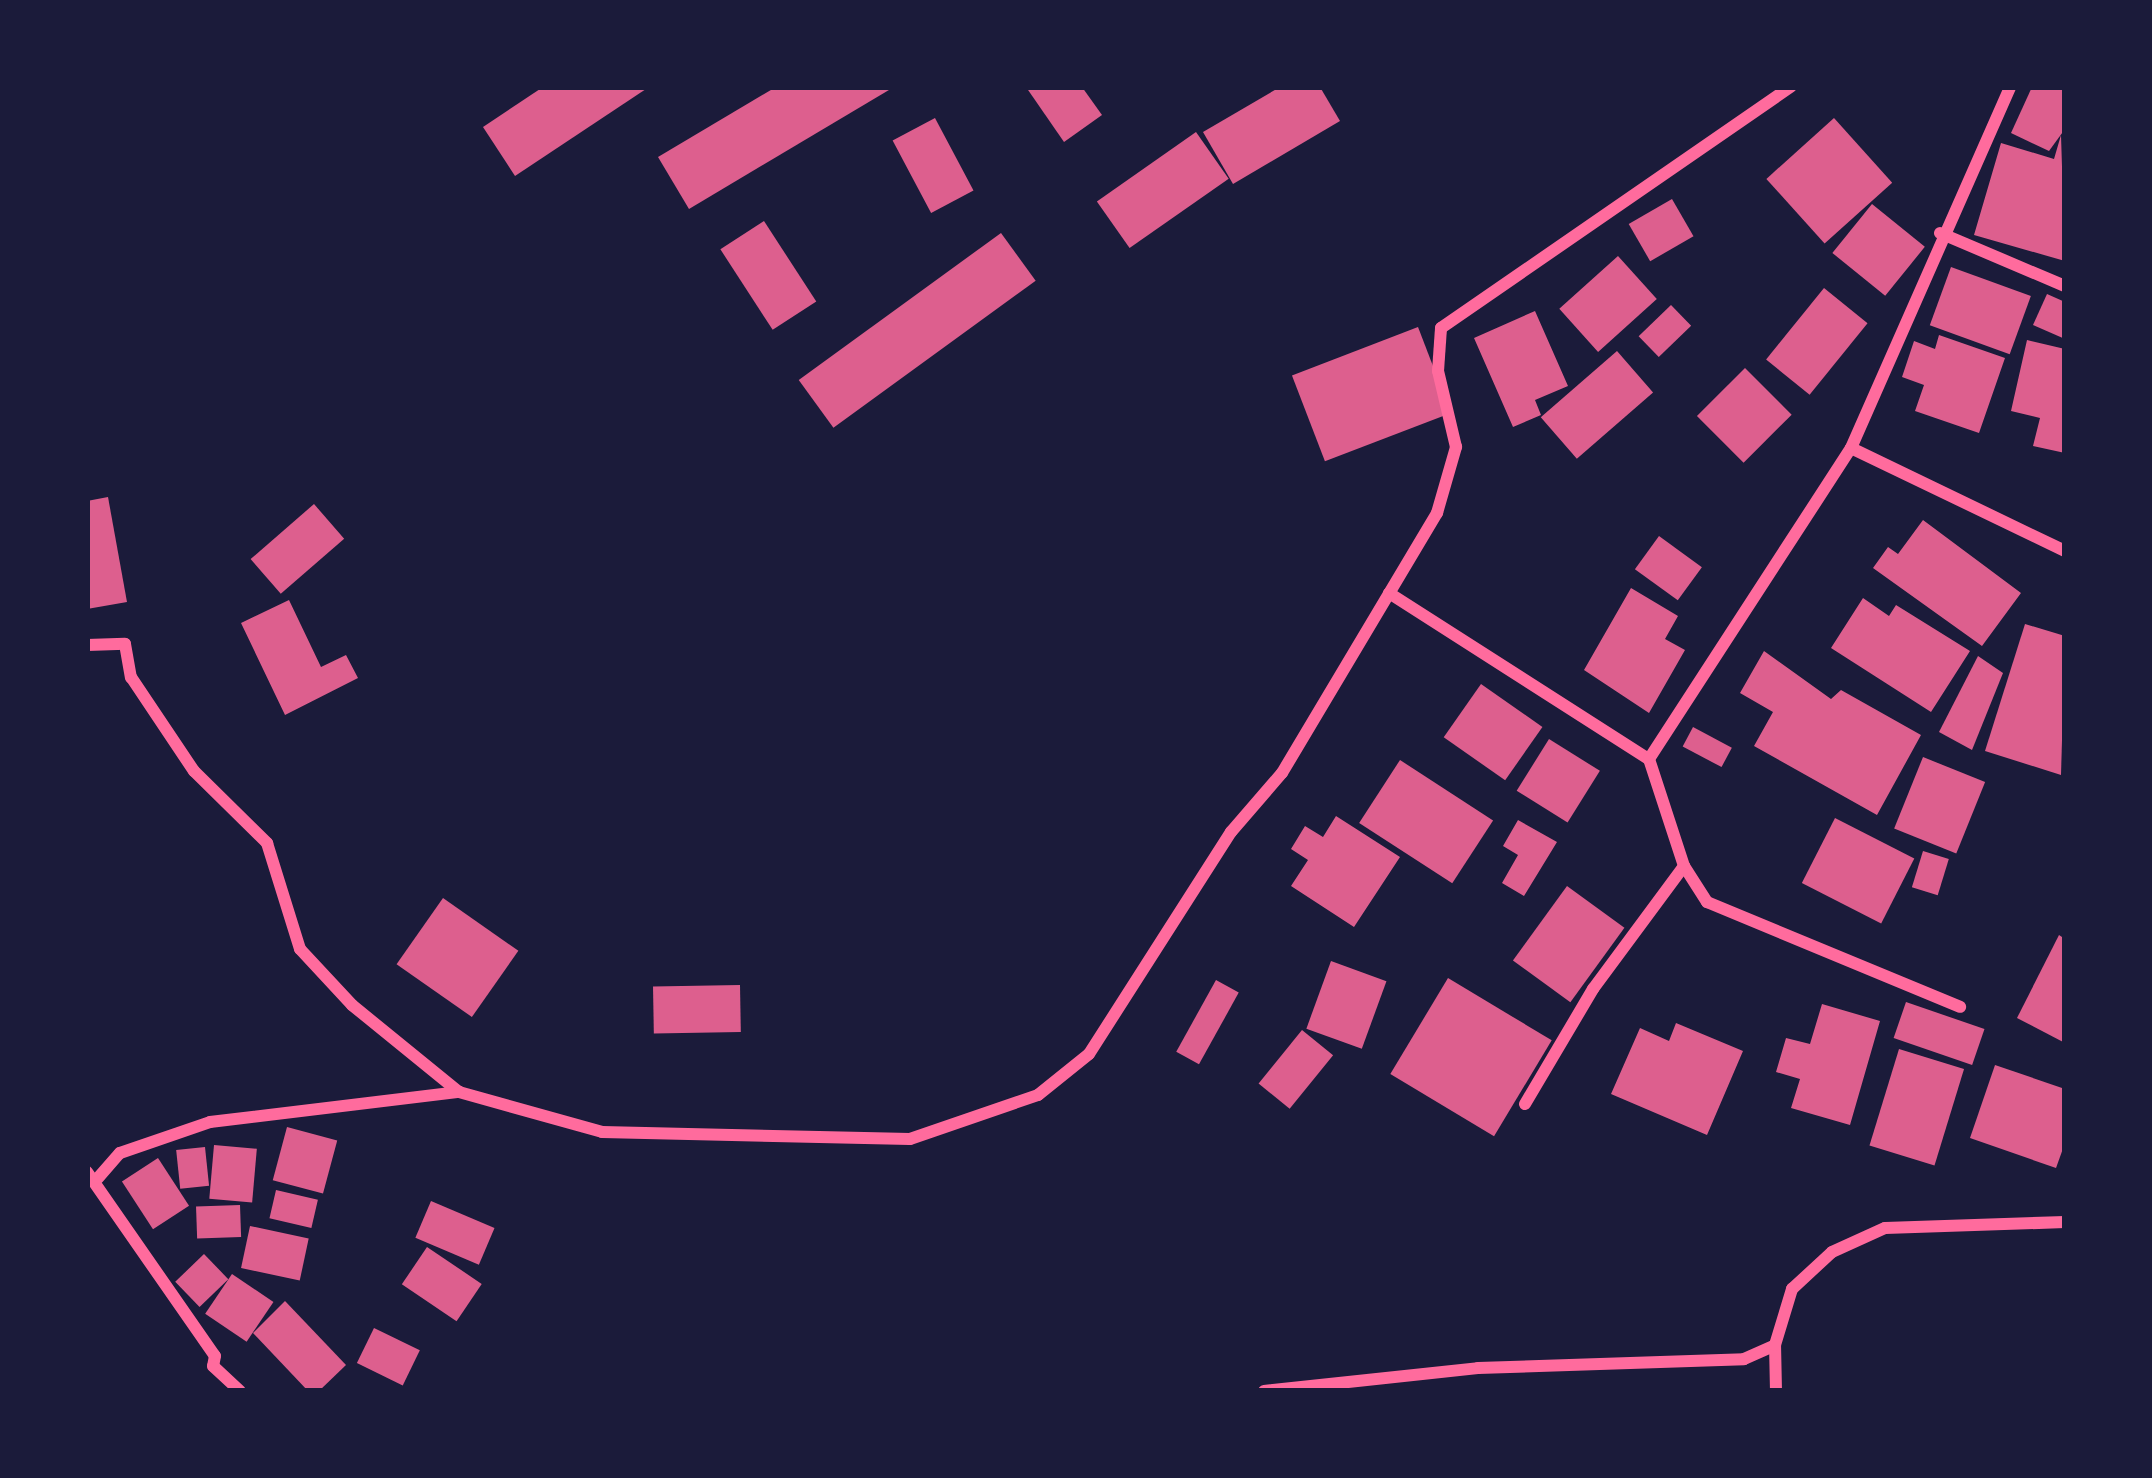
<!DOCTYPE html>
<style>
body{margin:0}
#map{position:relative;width:2152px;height:1478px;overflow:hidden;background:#1b1b3a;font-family:Montserrat,sans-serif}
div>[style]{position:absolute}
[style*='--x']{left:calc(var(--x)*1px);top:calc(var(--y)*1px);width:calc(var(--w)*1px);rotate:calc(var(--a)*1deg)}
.building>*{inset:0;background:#dd5f8e;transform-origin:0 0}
.minor>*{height:12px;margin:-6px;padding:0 6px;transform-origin:6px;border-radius:6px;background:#ff6b9d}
span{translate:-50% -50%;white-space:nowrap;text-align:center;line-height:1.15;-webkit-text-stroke:9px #1b1b3a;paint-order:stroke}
.frame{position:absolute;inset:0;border:90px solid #1b1b3a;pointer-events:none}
</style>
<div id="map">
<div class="building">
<i style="clip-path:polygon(543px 87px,649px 87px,515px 176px,483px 127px)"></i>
<i style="clip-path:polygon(776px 87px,894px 87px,689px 209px,658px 157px)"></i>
<i style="clip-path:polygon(1026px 87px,1082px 87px,1102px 115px,1064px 142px)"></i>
<i style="clip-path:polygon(1280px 87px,1320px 87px,1340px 121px,1233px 184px,1203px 132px)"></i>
<i style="clip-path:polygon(2032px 87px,2065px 87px,2065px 129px,2049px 151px,2011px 133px)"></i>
<i style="left:935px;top:118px;width:82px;height:48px;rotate:62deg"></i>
<i style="left:1834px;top:118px;width:87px;height:91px;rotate:48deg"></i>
<i style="left:1196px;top:132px;width:57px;height:121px;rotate:55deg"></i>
<i style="clip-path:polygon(2061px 135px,2065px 261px,1974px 235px,2001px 143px,2054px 159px)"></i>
<i style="left:1672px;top:199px;width:43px;height:50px;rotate:60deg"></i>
<i style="left:1872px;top:204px;width:68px;height:63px;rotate:39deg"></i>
<i style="left:764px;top:221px;width:96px;height:52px;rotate:57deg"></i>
<i style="left:1001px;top:233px;width:59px;height:250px;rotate:54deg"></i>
<i style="left:1618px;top:256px;width:58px;height:79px;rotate:48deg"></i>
<i style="left:1951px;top:267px;width:85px;height:62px;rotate:20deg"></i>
<i style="left:1824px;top:288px;width:56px;height:92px;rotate:39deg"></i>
<i style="clip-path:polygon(2047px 294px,2065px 302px,2065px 339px,2033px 325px)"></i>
<i style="left:1671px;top:305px;width:29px;height:45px;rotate:46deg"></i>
<i style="clip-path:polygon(1535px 311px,1568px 386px,1535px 400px,1541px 415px,1513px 427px,1474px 338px)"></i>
<i style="left:1418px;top:327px;width:92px;height:135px;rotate:69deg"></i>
<i style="clip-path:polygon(1939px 335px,2005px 358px,1979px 433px,1915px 411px,1924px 385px,1902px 377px,1914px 341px,1935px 349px)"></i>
<i style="clip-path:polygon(2027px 340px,2065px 349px,2065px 453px,2033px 446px,2040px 418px,2011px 411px)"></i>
<i style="left:1617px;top:351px;width:55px;height:101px;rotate:49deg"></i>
<i style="left:1745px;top:368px;width:66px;height:68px;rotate:45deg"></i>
<i style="clip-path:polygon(108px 497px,127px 602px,87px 609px,87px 501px)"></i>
<i style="left:314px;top:504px;width:46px;height:84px;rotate:49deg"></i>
<i style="clip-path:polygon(1923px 520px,2021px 593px,1982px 646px,1873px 568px,1888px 547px,1898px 554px)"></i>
<i style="left:1659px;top:536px;width:53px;height:41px;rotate:36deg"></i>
<i style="clip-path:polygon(1631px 588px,1678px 616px,1665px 639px,1685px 650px,1649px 713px,1584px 670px)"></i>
<i style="clip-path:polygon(1863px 598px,1889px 616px,1896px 605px,1970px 651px,1931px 712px,1831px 648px)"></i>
<i style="clip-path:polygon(289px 600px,321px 667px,346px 655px,358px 678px,285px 715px,241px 623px)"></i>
<i style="clip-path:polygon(2025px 624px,2065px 636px,2061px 775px,1985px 751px)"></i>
<i style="clip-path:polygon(1764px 651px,1831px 699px,1841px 690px,1921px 735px,1877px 815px,1754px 746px,1773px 712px,1740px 693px)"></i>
<i style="clip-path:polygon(1978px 656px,2003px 673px,1972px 750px,1939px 732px)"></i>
<i style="left:1481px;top:684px;width:75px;height:65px;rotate:35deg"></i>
<i style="left:1693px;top:727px;width:44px;height:22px;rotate:28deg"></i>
<i style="left:1549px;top:739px;width:60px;height:61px;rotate:32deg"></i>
<i style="left:1923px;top:757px;width:67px;height:77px;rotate:22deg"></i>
<i style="left:1400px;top:760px;width:111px;height:75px;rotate:33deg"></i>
<i style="clip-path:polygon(1336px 816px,1400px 857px,1354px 927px,1291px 886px,1308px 860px,1291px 849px,1305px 826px,1323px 837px)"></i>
<i style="left:1835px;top:818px;width:89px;height:73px;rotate:27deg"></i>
<i style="clip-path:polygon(1518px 820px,1557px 842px,1524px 896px,1502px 883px,1518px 855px,1503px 846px)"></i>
<i style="left:1923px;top:851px;width:27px;height:38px;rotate:17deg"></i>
<i style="left:1567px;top:886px;width:71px;height:92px;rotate:36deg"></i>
<i style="left:443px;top:898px;width:92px;height:81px;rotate:35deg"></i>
<i style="clip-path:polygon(2059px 935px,2065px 939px,2065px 1043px,2017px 1018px)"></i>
<i style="left:1331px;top:961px;width:59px;height:72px;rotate:20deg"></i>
<i style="left:1448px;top:978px;width:121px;height:112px;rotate:31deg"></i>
<i style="left:1216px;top:980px;width:26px;height:82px;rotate:29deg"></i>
<i style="left:740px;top:985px;width:47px;height:87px;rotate:89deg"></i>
<i style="left:1906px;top:1002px;width:83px;height:38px;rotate:19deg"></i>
<i style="clip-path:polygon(1822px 1004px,1880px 1021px,1850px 1125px,1791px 1108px,1800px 1079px,1776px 1072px,1786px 1038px,1810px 1044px)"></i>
<i style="clip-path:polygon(1676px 1023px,1743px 1051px,1707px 1135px,1611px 1094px,1640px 1028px,1669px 1041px)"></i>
<i style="left:1302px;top:1030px;width:40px;height:69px;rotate:39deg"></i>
<i style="left:1899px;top:1049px;width:68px;height:101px;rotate:17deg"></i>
<i style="clip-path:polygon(1995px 1065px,2065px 1089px,2065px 1143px,2056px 1168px,1970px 1138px)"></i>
<i style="left:287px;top:1127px;width:52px;height:55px;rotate:15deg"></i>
<i style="left:214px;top:1145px;width:43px;height:54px;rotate:5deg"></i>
<i style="left:205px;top:1147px;width:39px;height:29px;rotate:84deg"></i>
<i style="left:158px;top:1158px;width:57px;height:43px;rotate:57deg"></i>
<i style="left:276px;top:1190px;width:43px;height:29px;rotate:13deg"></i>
<i style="left:431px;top:1201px;width:69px;height:40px;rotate:23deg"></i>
<i style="left:240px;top:1205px;width:32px;height:44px;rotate:88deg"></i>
<i style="left:250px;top:1226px;width:60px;height:43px;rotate:12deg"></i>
<i style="left:427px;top:1247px;width:66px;height:45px;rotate:34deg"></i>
<i style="left:204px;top:1254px;width:35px;height:40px;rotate:46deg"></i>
<i style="left:232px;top:1274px;width:50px;height:48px;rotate:34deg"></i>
<i style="clip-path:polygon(285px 1301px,346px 1365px,319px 1391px,308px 1391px,253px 1333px)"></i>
<i style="left:374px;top:1328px;width:51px;height:39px;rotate:26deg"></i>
</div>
<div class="minor">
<i style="--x:1940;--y:233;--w:136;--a:23"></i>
<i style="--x:1851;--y:448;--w:237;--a:25.7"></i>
<i style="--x:1389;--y:593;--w:308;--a:32.6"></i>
<i style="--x:1649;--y:759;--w:113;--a:71.9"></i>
<i style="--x:1684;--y:866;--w:43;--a:57.4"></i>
<i style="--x:1707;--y:902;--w:274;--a:22.5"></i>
<i style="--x:87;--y:645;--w:38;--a:-2"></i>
<i style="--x:125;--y:644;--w:34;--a:80"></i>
<i style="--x:131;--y:677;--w:113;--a:56.2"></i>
<i style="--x:194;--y:771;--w:103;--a:44.6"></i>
<i style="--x:267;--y:843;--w:111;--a:72.7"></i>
<i style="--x:300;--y:949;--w:76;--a:47.1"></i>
<i style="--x:352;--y:1005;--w:138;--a:39.1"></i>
<i style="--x:459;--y:1092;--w:148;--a:15.6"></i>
<i style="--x:602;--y:1132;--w:308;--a:1.3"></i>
<i style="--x:910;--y:1139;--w:135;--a:-19"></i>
<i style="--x:1038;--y:1095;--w:65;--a:-38.8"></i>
<i style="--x:1089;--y:1054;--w:264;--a:-57.4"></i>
<i style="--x:1231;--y:832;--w:78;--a:-49.2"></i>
<i style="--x:1282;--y:773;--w:303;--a:-59.2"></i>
<i style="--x:1437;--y:513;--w:69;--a:-73.9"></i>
<i style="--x:1456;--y:447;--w:78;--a:-103.3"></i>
<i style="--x:1438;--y:371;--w:43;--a:-86"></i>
<i style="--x:1441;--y:328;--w:425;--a:-34.6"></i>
<i style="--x:1649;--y:759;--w:371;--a:-57"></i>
<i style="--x:1851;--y:448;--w:394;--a:-66.2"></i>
<i style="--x:1525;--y:1104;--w:134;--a:-59.4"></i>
<i style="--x:1593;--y:989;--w:153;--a:-53.5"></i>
<i style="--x:87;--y:1172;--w:224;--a:55.2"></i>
<i style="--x:215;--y:1356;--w:10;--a:101"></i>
<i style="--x:213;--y:1366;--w:37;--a:43"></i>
<i style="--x:98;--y:1178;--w:33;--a:-49"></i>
<i style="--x:120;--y:1153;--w:95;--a:-19"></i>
<i style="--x:210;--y:1122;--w:251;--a:-6.9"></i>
<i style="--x:1264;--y:1391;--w:215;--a:-6.1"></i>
<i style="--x:1478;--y:1368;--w:266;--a:-1.9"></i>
<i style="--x:1744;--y:1359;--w:34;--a:-24"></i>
<i style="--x:1776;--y:1391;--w:46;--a:-91.2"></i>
<i style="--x:1775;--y:1345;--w:59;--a:-73.1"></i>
<i style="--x:1792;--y:1289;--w:54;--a:-42.8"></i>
<i style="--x:1832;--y:1252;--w:58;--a:-24.4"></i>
<i style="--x:1885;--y:1228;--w:180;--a:-1.9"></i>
</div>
<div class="frame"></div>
</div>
